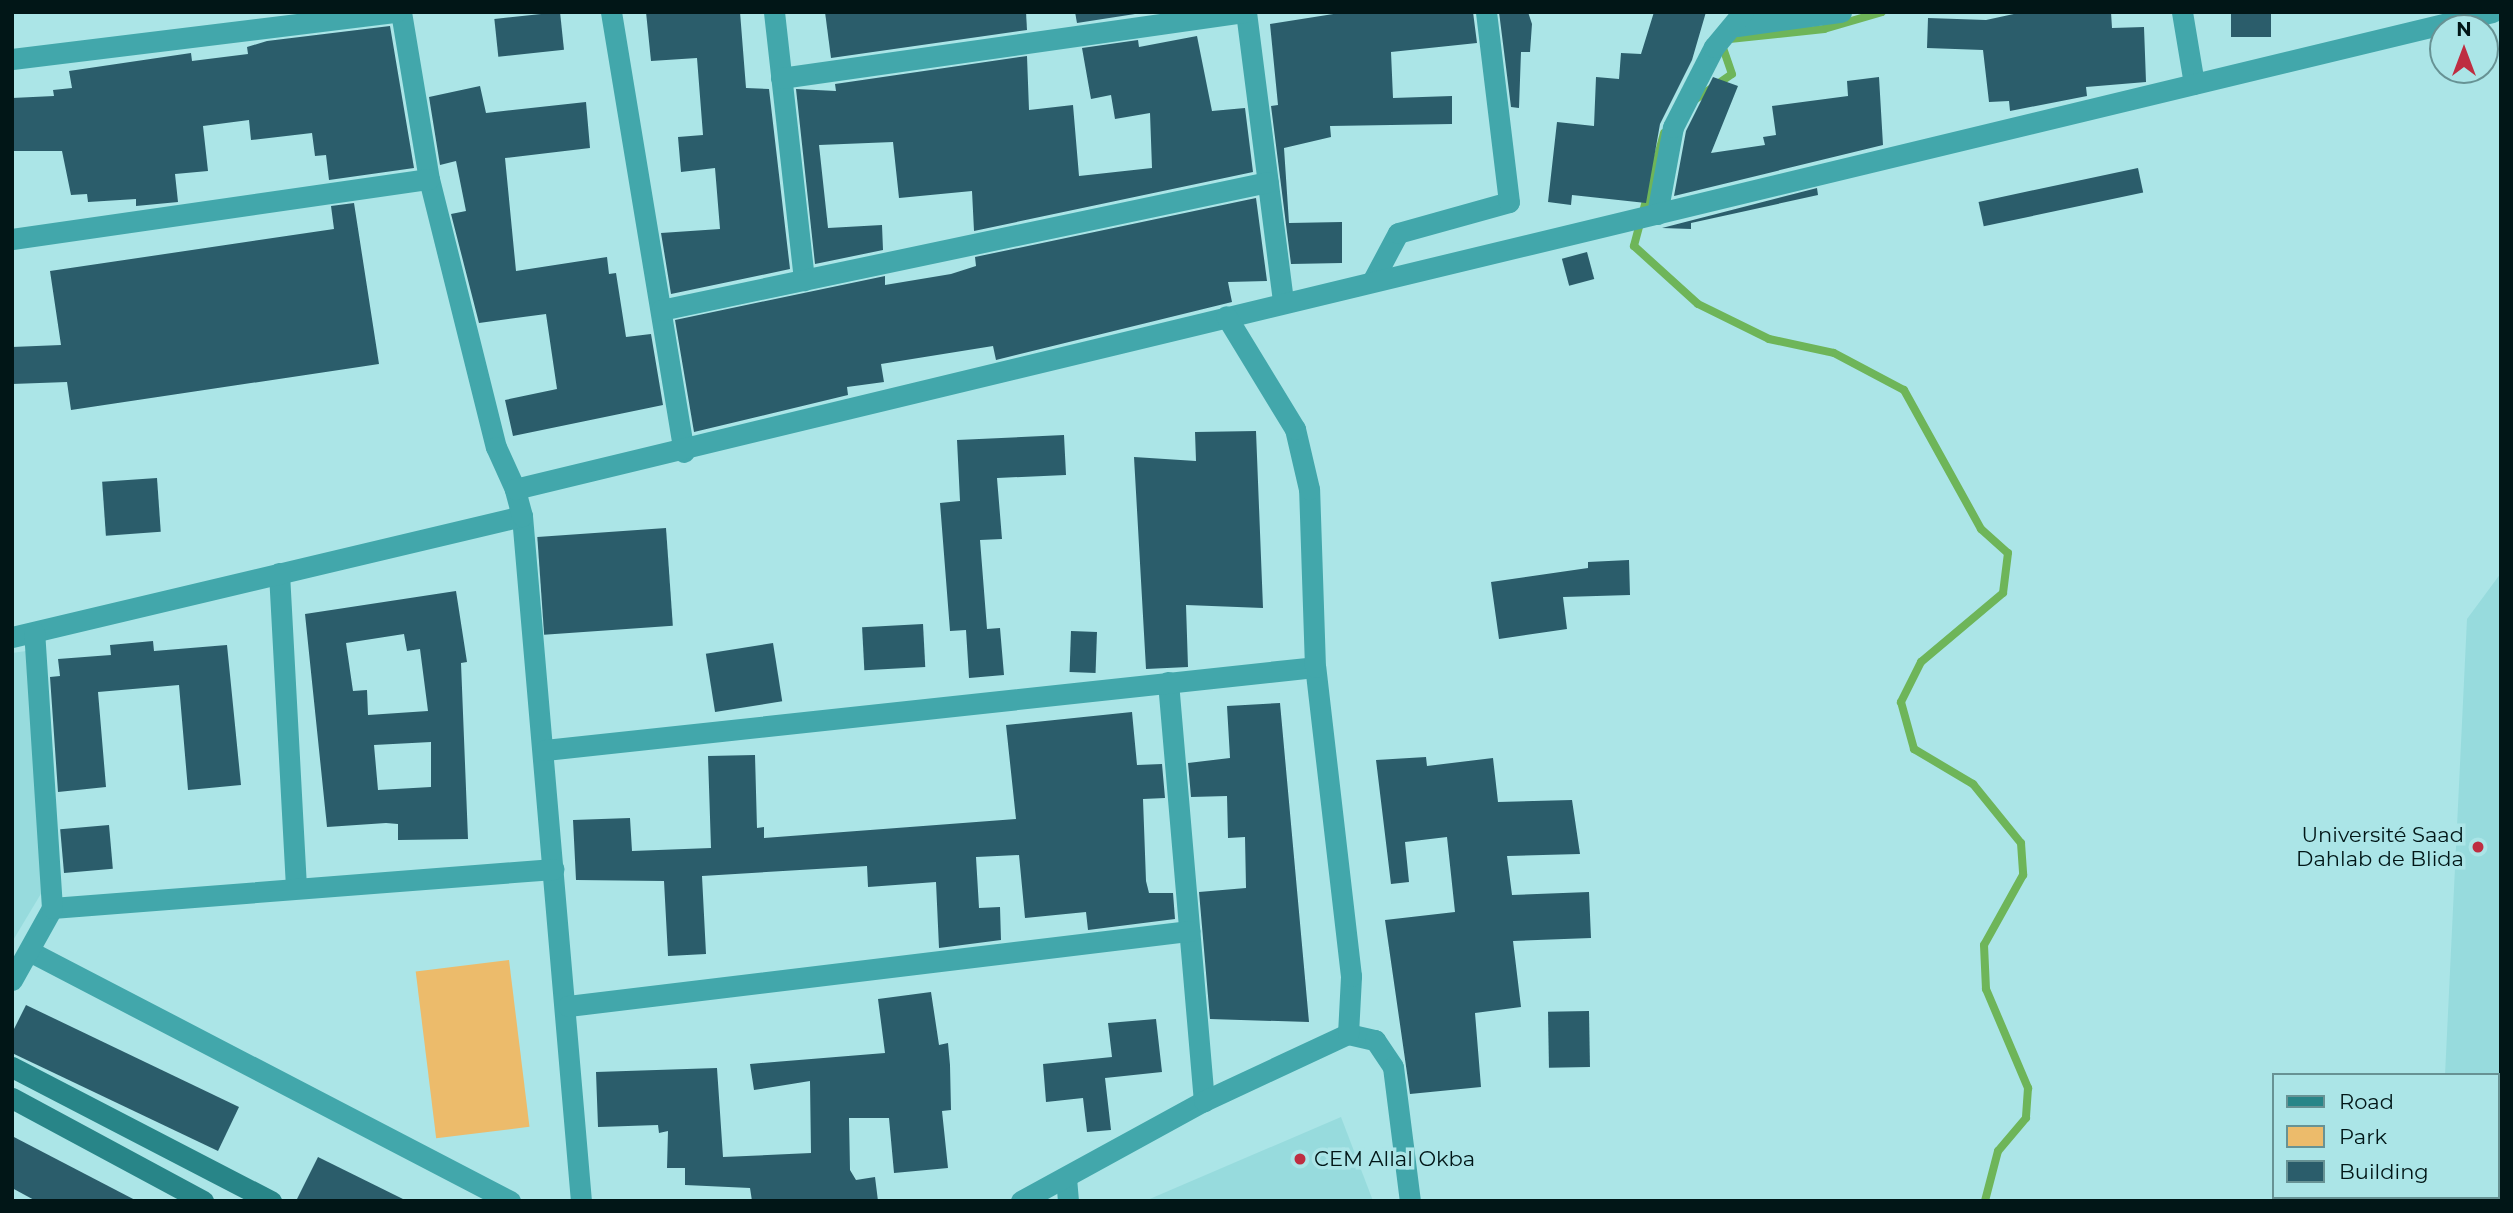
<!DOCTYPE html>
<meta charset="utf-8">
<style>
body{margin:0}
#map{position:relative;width:2513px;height:1213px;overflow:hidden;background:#abe5e7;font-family:Montserrat,sans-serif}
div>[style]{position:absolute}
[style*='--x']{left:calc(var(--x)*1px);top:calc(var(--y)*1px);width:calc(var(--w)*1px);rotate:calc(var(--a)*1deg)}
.built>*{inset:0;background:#97dbdd}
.green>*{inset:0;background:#ecbb6b;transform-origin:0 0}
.stream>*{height:8px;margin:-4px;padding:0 4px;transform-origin:4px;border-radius:4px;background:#6eb559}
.building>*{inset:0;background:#2b5d6b;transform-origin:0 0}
.street>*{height:21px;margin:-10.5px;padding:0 10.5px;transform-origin:10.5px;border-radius:10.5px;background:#42a7ab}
.secondary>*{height:21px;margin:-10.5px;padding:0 10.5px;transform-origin:10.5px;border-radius:10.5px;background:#288588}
.dots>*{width:19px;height:19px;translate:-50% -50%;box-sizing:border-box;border:4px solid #abe5e7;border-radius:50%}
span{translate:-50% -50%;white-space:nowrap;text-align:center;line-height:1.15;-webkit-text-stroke:7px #abe5e7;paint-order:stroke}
.poi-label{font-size:21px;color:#011617}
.right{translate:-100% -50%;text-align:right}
.left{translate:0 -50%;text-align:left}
.frame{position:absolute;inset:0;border:14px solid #011617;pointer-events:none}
.legend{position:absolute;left:2272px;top:1073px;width:228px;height:126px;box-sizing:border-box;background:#abe5e7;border:2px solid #679294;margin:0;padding:9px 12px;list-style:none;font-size:21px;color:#011617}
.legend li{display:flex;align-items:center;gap:14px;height:35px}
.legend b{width:35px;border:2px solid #679294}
.north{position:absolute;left:2429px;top:14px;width:70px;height:70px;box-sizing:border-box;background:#abe5e7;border:2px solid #679294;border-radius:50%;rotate:0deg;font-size:19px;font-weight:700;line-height:28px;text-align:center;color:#011617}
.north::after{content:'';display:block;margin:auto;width:24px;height:32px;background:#be2d41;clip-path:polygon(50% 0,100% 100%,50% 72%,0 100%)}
</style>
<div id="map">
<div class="built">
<i style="clip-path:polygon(2501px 573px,2501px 1201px,2439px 1201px,2497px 1197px,2497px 1075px,2445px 1075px,2467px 619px)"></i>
<i style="clip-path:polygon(26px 651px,42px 892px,12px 942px,12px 653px)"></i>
<i style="clip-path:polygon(1341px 1117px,1373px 1201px,1145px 1201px)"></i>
</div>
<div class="green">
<i style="left:509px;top:960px;width:168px;height:94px;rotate:83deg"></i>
</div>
<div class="stream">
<i style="--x:1693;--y:101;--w:47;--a:-34.7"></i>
<i style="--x:1732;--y:74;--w:36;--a:-109"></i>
<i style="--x:1720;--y:40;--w:105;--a:-6"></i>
<i style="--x:1824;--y:29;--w:60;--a:-16.3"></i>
<i style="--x:1664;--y:133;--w:117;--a:104.9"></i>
<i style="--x:1634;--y:246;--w:86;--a:42.2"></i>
<i style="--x:1698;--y:304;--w:79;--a:26.2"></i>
<i style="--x:1769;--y:339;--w:66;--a:12.2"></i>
<i style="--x:1834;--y:353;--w:79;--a:27.9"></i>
<i style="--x:1904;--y:390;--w:159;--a:61"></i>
<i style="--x:1981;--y:529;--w:36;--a:42"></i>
<i style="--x:2008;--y:553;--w:40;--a:97.1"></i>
<i style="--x:2003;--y:593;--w:107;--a:139.9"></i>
<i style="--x:1921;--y:662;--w:45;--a:116.6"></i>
<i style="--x:1901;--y:702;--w:49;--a:74.5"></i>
<i style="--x:1914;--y:749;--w:69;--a:30.7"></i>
<i style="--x:1973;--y:784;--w:76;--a:50.9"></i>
<i style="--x:2021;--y:843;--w:32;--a:86"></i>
<i style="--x:2023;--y:875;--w:80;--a:119.1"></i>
<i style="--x:1984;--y:945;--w:44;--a:87.4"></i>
<i style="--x:1986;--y:989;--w:108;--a:67"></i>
<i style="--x:2028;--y:1088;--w:30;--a:94"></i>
<i style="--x:2026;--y:1118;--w:43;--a:130.3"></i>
<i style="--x:1998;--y:1151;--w:52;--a:104.6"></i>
</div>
<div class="building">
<i style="left:560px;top:12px;width:38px;height:66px;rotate:84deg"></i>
<i style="clip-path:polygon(646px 12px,740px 12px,746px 88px,769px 89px,790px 269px,671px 294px,661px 233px,720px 229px,715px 168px,681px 172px,678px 137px,703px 135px,697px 58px,651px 61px)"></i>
<i style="clip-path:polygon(825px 12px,1026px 12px,1027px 30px,831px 58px)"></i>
<i style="clip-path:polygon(1075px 12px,1134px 12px,1135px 14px,1077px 23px)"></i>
<i style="clip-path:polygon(1346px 12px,1473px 12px,1477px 43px,1391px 52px,1393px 98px,1452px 96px,1452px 124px,1330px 126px,1331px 137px,1284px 148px,1289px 223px,1342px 222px,1342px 263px,1291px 264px,1271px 106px,1278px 105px,1270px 24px)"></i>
<i style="clip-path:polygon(1499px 12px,1528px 12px,1532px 24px,1530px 52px,1521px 52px,1519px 108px,1511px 107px)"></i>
<i style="clip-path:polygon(1654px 12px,1706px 12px,1692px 60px,1660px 124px,1646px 203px,1572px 195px,1571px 205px,1548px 202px,1557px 122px,1594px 126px,1596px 77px,1619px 79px,1621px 53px,1641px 54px)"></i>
<i style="clip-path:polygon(2023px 12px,2111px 12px,2112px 28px,2144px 27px,2146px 82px,2086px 87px,2087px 96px,2010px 111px,2009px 101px,1989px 102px,1983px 50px,1927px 48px,1928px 18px,1986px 20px)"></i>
<i style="left:2231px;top:12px;width:40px;height:25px"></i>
<i style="clip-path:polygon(390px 26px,414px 168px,329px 180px,326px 155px,315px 156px,312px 133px,251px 140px,249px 120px,203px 126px,208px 171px,175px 174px,178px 202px,136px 206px,136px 199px,88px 202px,87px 194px,71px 195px,62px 151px,12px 151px,12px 98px,54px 96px,53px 90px,72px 88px,69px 71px,191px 53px,192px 61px,248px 54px,247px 47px,267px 41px)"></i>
<i style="clip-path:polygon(1197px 36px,1212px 111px,1245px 108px,1253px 172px,974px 231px,972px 191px,899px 198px,893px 142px,819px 145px,828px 228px,882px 225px,883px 250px,815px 264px,796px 89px,836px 91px,835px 84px,1027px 56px,1029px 110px,1073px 105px,1079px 176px,1152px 168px,1150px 113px,1115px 119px,1111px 95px,1091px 99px,1082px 48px,1138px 40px,1139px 47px)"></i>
<i style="clip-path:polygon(1713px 77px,1738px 86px,1711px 153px,1765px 145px,1763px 137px,1776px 135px,1772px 106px,1848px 96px,1847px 81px,1879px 77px,1883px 145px,1674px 196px,1686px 131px)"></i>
<i style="clip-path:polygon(480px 86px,486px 113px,586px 102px,590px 148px,505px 158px,516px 271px,607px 257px,609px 274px,616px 273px,626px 337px,651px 334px,663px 405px,513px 436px,505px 400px,557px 389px,546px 314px,479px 323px,451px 214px,466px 211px,456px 161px,440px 165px,429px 97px)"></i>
<i style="left:2138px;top:168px;width:25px;height:163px;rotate:78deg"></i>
<i style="clip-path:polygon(1817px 188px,1818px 195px,1691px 223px,1691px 229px,1662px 228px)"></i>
<i style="clip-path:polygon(1256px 198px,1267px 281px,1228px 282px,1232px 302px,996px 360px,993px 346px,881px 364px,884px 382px,847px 387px,848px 395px,694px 432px,675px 320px,885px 276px,885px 285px,951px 274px,976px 266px,975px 257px)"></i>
<i style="clip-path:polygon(354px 203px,379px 364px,71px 410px,67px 382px,12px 384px,12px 347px,61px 345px,50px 271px,334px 229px,331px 206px)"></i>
<i style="left:1587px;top:252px;width:28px;height:26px;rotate:75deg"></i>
<i style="clip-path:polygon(1256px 431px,1263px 608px,1186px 605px,1188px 667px,1146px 669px,1134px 457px,1196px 461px,1195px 432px)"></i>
<i style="clip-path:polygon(1064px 435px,1066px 475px,997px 478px,1002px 539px,980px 540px,987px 629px,1000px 628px,1004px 675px,969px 678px,966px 630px,950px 631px,940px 503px,960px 501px,957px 440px)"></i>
<i style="left:157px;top:478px;width:54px;height:55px;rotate:86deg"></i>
<i style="left:666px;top:528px;width:98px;height:129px;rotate:86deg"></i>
<i style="clip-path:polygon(1629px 560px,1630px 595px,1563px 597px,1567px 629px,1499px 639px,1491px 582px,1588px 568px,1588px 562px)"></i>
<i style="clip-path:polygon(evenodd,456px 591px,467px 662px,461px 663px,468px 839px,398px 840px,398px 824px,386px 823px,327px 827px,305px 614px,456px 591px,404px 634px,407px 651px,420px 649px,428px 711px,368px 715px,367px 690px,353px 691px,346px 643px,404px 634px,456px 591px,431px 742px,431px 787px,378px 790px,374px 745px,431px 742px)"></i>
<i style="left:923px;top:624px;width:43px;height:61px;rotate:87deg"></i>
<i style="left:1071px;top:631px;width:26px;height:41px;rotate:2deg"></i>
<i style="clip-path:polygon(153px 641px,154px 651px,227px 645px,241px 785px,188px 790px,179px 685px,98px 692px,106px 787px,58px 792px,50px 677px,60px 676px,58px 659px,111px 655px,110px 645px)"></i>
<i style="left:773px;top:643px;width:59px;height:68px;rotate:81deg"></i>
<i style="clip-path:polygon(1280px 703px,1309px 1022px,1210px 1019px,1199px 892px,1246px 888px,1245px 837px,1228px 838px,1227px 796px,1191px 797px,1188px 763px,1230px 758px,1227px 706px)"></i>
<i style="clip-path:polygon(1132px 712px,1137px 765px,1162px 764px,1165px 798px,1143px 799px,1146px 881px,1149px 893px,1173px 893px,1175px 919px,1088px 930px,1086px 912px,1025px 918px,1019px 855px,976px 857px,979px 908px,1000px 907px,1001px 940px,939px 948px,936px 882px,868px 887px,867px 866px,702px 876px,706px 954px,668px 956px,664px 881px,576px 880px,573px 820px,630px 818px,632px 851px,711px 848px,708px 756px,755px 755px,757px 828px,764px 827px,764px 838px,1016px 819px,1006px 725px)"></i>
<i style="clip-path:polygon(1426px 757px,1427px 766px,1493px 758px,1498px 802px,1572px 800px,1580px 854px,1507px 856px,1512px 895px,1589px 892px,1591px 938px,1513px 941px,1521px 1007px,1475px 1013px,1481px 1087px,1410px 1094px,1385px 920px,1455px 912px,1447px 837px,1405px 842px,1409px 882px,1391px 884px,1376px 760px)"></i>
<i style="left:109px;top:825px;width:44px;height:49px;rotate:85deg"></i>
<i style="clip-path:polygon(931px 992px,939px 1045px,948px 1043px,950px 1065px,951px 1110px,942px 1111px,948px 1168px,894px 1173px,889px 1118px,849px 1118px,850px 1170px,856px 1180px,875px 1177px,878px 1201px,752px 1201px,750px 1188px,685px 1185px,685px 1168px,667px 1168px,668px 1131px,659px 1133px,658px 1125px,598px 1127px,596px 1072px,717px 1068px,723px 1157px,811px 1153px,810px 1081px,754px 1090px,750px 1064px,885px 1053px,878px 999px)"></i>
<i style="clip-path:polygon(26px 1005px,239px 1107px,218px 1151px,12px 1053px,12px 1033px)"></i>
<i style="left:1589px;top:1011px;width:56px;height:41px;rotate:89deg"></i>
<i style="clip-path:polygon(1156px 1019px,1162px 1072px,1105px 1078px,1111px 1130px,1087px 1132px,1083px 1098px,1046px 1102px,1043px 1064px,1112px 1057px,1108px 1023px)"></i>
<i style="clip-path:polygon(12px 1136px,137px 1201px,36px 1201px,12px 1188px)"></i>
<i style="clip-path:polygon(318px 1157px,407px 1201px,296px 1201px)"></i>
</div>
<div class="street">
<i style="--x:401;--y:12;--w:169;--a:80.5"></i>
<i style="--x:429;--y:179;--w:276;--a:76"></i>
<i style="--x:496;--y:447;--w:46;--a:65.7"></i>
<i style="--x:611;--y:12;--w:446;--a:80.6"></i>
<i style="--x:774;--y:12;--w:270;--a:83.6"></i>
<i style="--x:1246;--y:12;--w:292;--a:82.7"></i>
<i style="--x:2182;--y:12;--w:73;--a:80.5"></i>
<i style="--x:1737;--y:26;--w:105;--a:-7.7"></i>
<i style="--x:12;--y:59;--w:387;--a:-7"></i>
<i style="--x:781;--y:78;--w:469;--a:-8.1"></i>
<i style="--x:1657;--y:214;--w:88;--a:-79.6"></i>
<i style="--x:1673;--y:127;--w:90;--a:-62.9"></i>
<i style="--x:1714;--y:47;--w:45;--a:-50.4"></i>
<i style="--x:12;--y:239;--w:421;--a:-8.2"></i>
<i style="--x:1373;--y:280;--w:53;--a:-62"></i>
<i style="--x:1398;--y:233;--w:115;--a:-15.6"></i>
<i style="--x:1509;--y:202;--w:191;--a:-96.9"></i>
<i style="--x:661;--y:310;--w:620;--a:-11.91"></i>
<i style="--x:522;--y:516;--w:688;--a:85.08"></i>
<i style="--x:279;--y:573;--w:315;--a:86.9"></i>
<i style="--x:12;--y:637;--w:524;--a:-13.35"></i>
<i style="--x:522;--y:516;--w:28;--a:-105"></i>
<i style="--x:515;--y:489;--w:2034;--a:-13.56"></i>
<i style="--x:1168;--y:682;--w:421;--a:85.1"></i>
<i style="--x:545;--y:750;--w:774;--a:-6.15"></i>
<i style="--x:52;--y:908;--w:503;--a:-4.45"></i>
<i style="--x:31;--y:952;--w:540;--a:27.47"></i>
<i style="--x:12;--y:980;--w:82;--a:-60.9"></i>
<i style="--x:52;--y:908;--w:276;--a:-93.7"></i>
<i style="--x:568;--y:1006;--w:626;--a:-6.89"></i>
<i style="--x:1348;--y:1034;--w:28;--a:13"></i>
<i style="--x:1375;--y:1040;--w:32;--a:56"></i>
<i style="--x:1393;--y:1067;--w:135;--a:82.8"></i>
<i style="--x:1066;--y:1178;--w:23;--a:85"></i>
<i style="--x:1021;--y:1201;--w:209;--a:-28.7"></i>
<i style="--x:1204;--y:1101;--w:159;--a:-25"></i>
<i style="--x:1348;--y:1034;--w:58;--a:-87"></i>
<i style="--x:1351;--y:976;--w:311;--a:-96.6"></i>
<i style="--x:1315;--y:667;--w:178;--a:-91.9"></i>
<i style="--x:1309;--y:489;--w:62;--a:-103.1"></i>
<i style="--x:1295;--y:429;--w:132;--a:-121.4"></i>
</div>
<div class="secondary">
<i style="--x:12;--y:1067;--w:292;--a:27.4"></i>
<i style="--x:12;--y:1098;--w:217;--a:28.3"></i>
</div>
<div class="dots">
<i style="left:2478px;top:847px;background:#be2d41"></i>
<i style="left:1300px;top:1159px;background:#be2d41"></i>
</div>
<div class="poi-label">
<span class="right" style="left:2464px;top:847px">Université Saad<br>Dahlab de Blida</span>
<span class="left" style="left:1314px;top:1159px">CEM Allal Okba</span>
</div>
<div class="frame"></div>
<ul class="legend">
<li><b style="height:9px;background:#288588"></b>Road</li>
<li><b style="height:19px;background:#ecbb6b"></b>Park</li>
<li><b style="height:19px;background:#2b5d6b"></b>Building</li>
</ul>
<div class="north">N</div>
</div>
